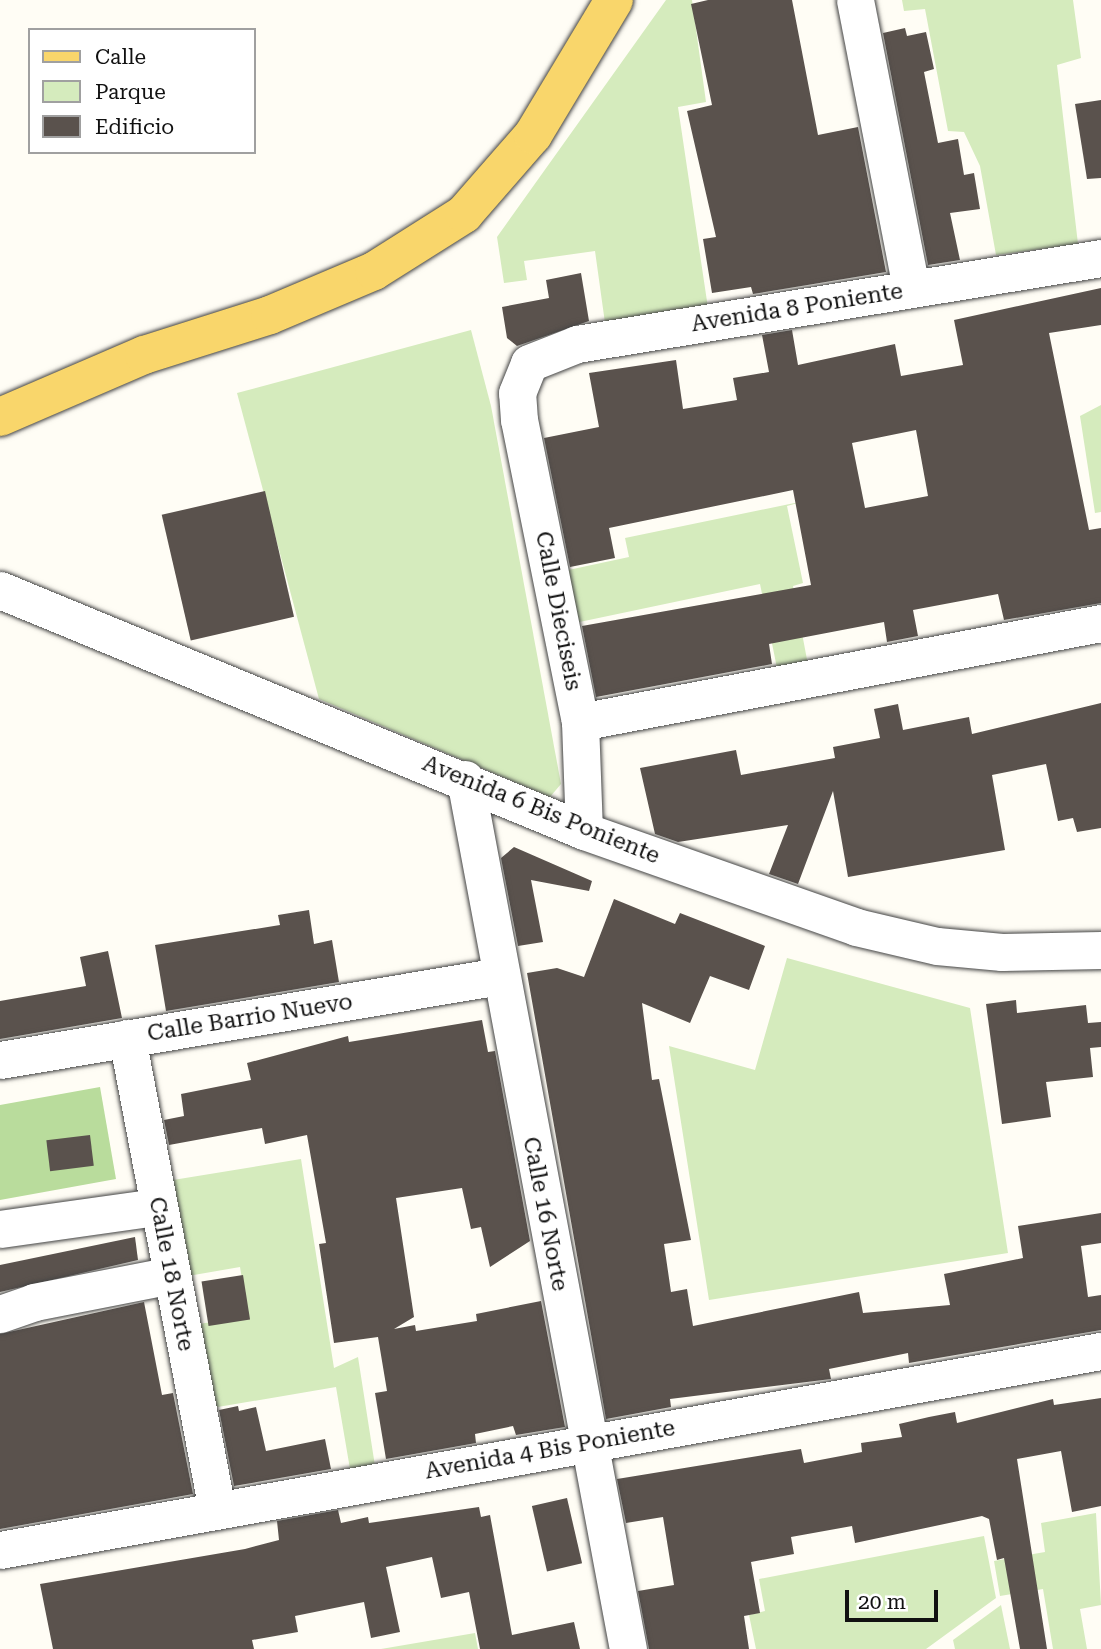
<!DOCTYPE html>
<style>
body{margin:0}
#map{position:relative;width:1101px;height:1649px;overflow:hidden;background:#fffdf5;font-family:"Roboto Serif",serif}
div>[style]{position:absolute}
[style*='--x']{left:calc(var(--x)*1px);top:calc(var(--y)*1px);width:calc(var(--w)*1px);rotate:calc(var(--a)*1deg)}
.green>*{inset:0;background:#d5ebbd}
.forest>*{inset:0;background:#b9dc9c}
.building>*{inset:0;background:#5a524d;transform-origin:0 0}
.roads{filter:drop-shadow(0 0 2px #444) drop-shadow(0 0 2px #444)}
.minor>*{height:37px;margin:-18.5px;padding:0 18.5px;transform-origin:18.5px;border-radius:18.5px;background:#fff}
.major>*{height:38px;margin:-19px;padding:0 19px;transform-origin:19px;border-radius:19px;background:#f9d66b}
span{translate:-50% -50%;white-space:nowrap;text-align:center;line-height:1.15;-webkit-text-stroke:7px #fff;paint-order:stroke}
.street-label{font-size:23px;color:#111}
.legend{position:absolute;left:28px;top:28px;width:228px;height:126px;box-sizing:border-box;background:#fff;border:2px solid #a0a0a0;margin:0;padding:9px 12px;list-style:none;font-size:21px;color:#111}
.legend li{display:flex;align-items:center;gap:14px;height:35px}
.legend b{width:35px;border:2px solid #a0a0a0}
.scale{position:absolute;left:845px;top:1590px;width:93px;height:32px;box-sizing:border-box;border:4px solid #111;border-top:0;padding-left:9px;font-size:21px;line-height:24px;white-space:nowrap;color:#111;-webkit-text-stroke:5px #fff;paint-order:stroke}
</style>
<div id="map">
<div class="green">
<i style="clip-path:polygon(666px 0,692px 0,706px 102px,678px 107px,708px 308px,605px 323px,595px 251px,524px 261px,527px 280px,504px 283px,497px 237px)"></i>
<i style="clip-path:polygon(902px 0,1073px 0,1081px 58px,1057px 65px,1078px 244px,996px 255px,980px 166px,964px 132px,948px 131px,925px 9px,904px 11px)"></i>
<i style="clip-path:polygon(471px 330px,491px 406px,561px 784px,550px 797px,319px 699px,237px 393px)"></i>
<i style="clip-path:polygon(1101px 405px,1101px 512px,1095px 513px,1080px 416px)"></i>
<i style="clip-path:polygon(809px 500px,787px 506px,803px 583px,793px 586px,809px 670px,779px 678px,760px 584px,570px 624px,559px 572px,629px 557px,625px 538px)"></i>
<i style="clip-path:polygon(787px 958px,970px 1008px,1008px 1253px,709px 1300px,669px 1046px,755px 1070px)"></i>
<i style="clip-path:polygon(301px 1159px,334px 1368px,358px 1357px,375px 1466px,350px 1469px,336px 1387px,206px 1409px,193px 1325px,248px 1316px,240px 1267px,188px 1276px,173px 1180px)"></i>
<i style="clip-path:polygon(1096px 1513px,1101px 1605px,1080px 1609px,1087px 1649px,1053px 1649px,1043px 1589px,1000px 1596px,994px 1561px,1045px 1552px,1041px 1523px)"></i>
<i style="clip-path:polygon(984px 1536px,996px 1598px,926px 1649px,756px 1649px,749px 1615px,765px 1611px,759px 1579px)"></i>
<i style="clip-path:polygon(1001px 1605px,1010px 1649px,955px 1649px,953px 1640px)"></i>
<i style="clip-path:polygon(475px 1633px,478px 1649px,381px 1649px)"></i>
</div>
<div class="forest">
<i style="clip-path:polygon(100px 1087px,116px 1179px,0 1200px,0 1105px)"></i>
</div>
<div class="building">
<i style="clip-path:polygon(708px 0,792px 0,818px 135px,858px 127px,886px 272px,753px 294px,751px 287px,712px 293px,703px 239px,716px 237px,687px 111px,712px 105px,691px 4px)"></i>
<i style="clip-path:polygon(905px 28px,907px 36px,926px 32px,934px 69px,924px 72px,938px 143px,958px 139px,964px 175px,974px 173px,980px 209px,950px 213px,960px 260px,928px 265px,883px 33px)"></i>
<i style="clip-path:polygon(1101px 100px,1101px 178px,1087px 179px,1075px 104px)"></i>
<i style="clip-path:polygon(581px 273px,589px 321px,517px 346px,507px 338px,502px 307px,549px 298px,546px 280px)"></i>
<i style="clip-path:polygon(evenodd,1101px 288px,1101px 325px,1049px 333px,1089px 530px,1101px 528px,1101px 603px,1004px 620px,998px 594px,913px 610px,918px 636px,887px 642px,884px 622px,769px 644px,772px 664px,596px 697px,582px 626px,811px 585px,793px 490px,609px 528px,615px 558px,570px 567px,544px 438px,599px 427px,589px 373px,676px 360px,683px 409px,737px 400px,733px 378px,769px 372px,762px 335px,792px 330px,798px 365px,895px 344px,901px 376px,963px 365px,954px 320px,1101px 288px,916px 430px,928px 496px,865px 508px,852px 443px,916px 430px)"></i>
<i style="left:265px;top:491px;width:129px;height:106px;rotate:77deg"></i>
<i style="clip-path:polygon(1101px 703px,1101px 828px,1077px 832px,1073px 818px,1058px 821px,1046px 764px,992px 775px,1005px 850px,848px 877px,833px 791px,798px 884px,769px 874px,788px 825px,678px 842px,655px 834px,640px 768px,736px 750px,741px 775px,835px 758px,833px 747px,880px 738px,874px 709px,898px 704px,903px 730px,969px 717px,972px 734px)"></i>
<i style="clip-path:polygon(514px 847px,592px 881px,589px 891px,531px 880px,543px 942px,518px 946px,501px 858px)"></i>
<i style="clip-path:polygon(614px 899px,675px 924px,680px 913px,765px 946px,749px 990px,710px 976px,690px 1023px,642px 1003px,652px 1080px,659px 1079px,691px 1240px,664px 1244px,671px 1292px,687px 1289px,693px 1326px,859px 1292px,863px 1313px,950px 1305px,944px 1274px,1023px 1258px,1018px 1226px,1101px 1213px,1101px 1243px,1081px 1246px,1088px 1297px,1101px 1295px,1101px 1330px,909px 1363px,908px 1353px,829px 1369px,831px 1379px,670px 1399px,671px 1407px,606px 1419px,527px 973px,557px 968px,584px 977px)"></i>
<i style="clip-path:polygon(309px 910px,314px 944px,332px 940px,339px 982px,166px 1011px,155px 945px,280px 925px,278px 915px)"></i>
<i style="clip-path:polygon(108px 951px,122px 1018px,0 1039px,0 1001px,86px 986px,80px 957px)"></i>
<i style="clip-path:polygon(1016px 1000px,1017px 1013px,1086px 1005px,1088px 1023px,1101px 1022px,1101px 1047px,1090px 1048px,1093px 1077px,1046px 1082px,1051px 1117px,1002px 1124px,986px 1004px)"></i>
<i style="clip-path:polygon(482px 1020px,488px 1052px,495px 1051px,530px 1241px,490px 1267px,481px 1227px,471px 1229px,462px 1188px,396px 1198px,414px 1317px,394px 1329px,415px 1325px,416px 1331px,477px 1321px,476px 1314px,541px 1301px,565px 1427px,516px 1435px,513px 1426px,475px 1434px,476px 1443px,386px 1459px,375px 1393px,387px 1391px,378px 1337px,334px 1343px,319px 1244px,326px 1243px,307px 1135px,265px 1144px,262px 1128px,169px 1145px,164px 1120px,184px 1116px,181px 1094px,251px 1080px,247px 1063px,348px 1036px,349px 1042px)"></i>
<i style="left:90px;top:1135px;width:31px;height:44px;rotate:83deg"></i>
<i style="clip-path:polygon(135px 1237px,138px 1260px,0 1292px,0 1265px)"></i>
<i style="left:243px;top:1275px;width:45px;height:42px;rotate:81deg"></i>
<i style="clip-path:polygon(144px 1302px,162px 1395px,173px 1393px,193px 1494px,0 1529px,0 1334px)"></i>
<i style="clip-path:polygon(1101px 1398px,1101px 1506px,1072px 1512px,1061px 1451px,1017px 1459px,1047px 1649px,1020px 1649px,1004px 1558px,997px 1560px,989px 1519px,982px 1516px,855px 1543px,852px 1526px,791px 1537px,794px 1554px,751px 1562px,760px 1613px,744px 1616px,749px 1649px,649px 1649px,638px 1591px,674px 1585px,663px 1517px,626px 1523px,617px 1479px,801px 1449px,804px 1463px,862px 1452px,861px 1443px,902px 1437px,899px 1424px,929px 1417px,955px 1412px,957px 1423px,1053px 1399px,1054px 1405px)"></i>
<i style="clip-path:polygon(238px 1406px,239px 1411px,256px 1407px,266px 1451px,325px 1439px,331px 1469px,234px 1486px,219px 1410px)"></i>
<i style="left:567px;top:1498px;width:67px;height:36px;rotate:77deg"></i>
<i style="clip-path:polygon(479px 1507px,481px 1517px,490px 1515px,512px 1635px,574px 1622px,580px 1649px,480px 1649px,469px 1592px,441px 1598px,432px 1557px,386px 1567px,400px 1632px,371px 1638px,364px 1602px,295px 1616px,298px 1632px,252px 1640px,254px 1649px,53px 1649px,40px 1584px,245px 1549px,279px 1540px,277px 1521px,338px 1510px,341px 1523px,368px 1517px,369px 1523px)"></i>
</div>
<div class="roads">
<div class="minor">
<i style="--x:855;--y:0;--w:294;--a:79"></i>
<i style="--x:0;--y:590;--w:632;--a:22.42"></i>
<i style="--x:584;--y:831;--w:288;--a:19.4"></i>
<i style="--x:856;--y:927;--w:83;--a:13.2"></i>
<i style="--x:937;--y:946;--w:65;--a:5.3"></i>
<i style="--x:1002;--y:952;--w:99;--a:-1.2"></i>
<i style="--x:580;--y:722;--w:530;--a:-10.76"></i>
<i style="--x:465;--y:779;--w:885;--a:79.39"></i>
<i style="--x:584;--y:831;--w:109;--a:-92.1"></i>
<i style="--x:580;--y:722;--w:308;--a:-101.4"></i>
<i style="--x:519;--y:420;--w:27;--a:-94"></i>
<i style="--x:517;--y:393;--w:32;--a:-68"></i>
<i style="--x:529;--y:363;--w:52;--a:-21.6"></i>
<i style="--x:577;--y:344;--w:531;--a:-9.32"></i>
<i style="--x:127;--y:1038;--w:480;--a:79.2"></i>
<i style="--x:0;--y:1060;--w:507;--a:-9.54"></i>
<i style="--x:0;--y:1229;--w:159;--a:-8"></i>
<i style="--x:0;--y:1314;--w:36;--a:-19"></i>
<i style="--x:34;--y:1302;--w:140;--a:-11.1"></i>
<i style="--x:0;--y:1550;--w:1119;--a:-10.25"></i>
</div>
<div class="major">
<i style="--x:0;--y:417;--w:157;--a:-23.3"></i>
<i style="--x:144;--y:355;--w:132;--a:-17.6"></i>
<i style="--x:270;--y:315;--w:113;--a:-22.9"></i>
<i style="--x:374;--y:271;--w:107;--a:-32.3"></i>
<i style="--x:464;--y:214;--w:105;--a:-48.9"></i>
<i style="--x:533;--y:135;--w:157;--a:-59"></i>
</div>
</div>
<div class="street-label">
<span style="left:797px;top:308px;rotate:-9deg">Avenida 8 Poniente</span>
<span style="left:558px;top:611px;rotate:79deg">Calle Dieciseis</span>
<span style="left:541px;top:810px;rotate:22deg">Avenida 6 Bis Poniente</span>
<span style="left:250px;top:1018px;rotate:-9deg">Calle Barrio Nuevo</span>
<span style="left:545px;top:1214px;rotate:79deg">Calle 16 Norte</span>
<span style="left:171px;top:1274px;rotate:79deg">Calle 18 Norte</span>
<span style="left:550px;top:1450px;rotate:-10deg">Avenida 4 Bis Poniente</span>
</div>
<ul class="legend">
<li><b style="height:9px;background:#f9d66b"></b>Calle</li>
<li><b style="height:19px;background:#d5ebbd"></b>Parque</li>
<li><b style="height:19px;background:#5a524d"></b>Edificio</li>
</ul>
<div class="scale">20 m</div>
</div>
